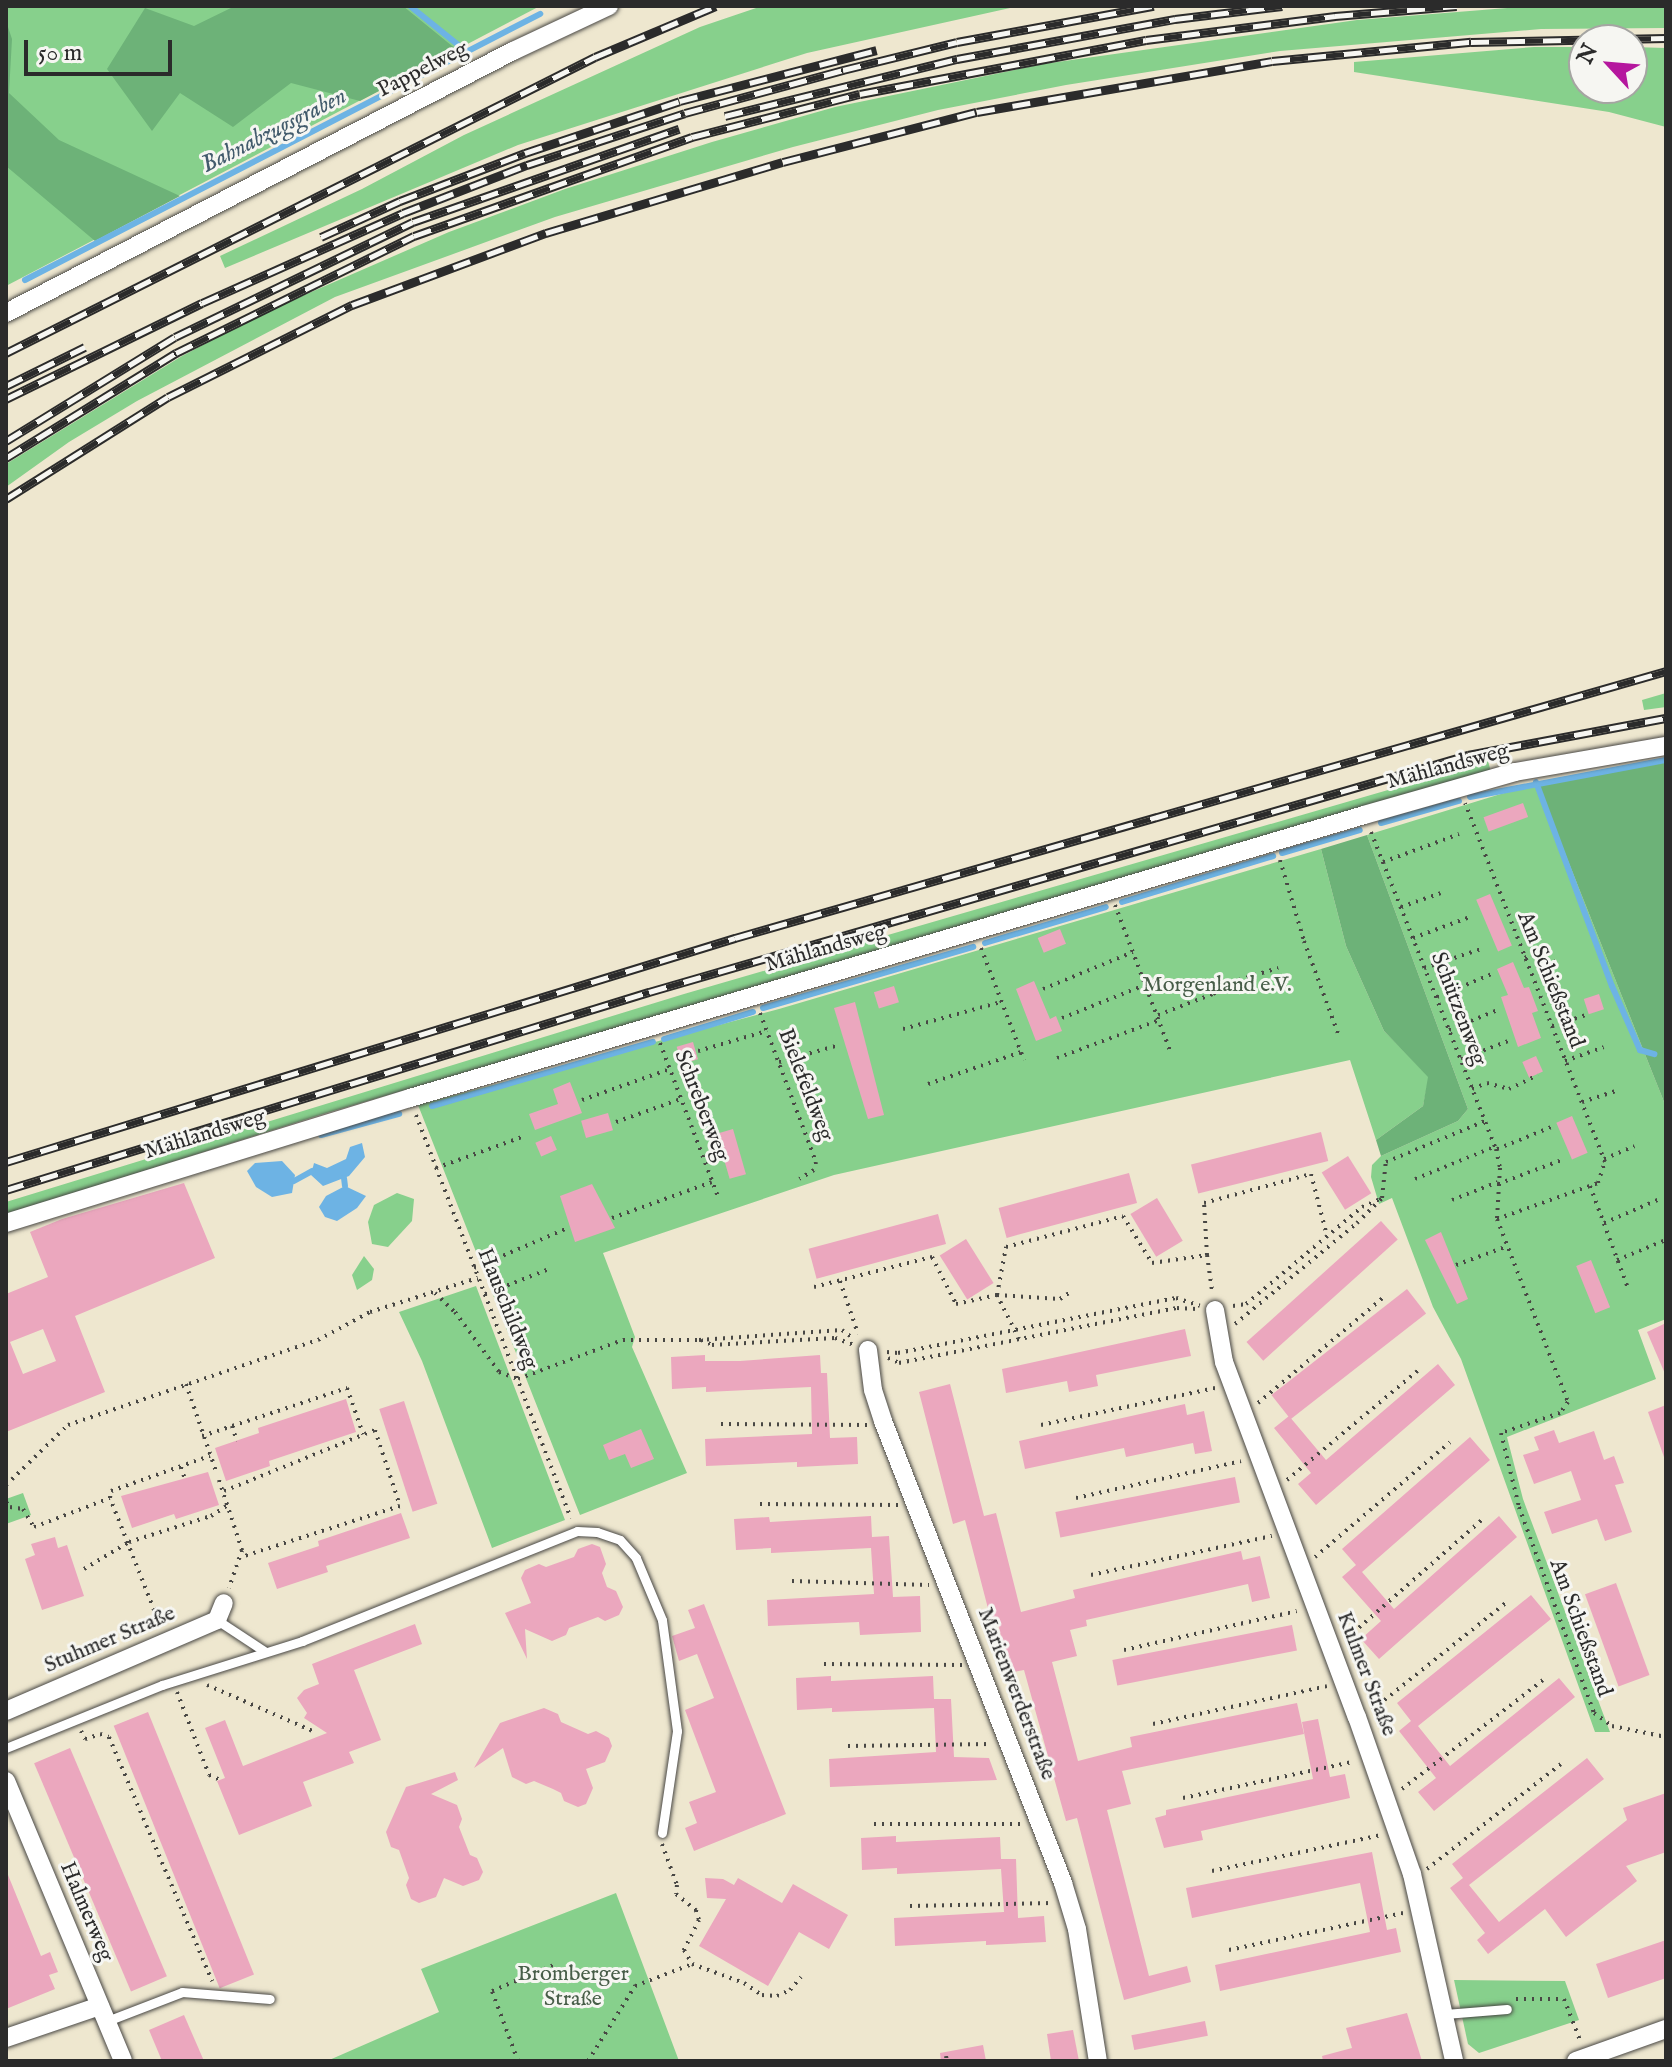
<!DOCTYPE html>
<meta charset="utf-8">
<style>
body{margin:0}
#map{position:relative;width:1672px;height:2067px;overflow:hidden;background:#eee7cf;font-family:"IM FELL English",serif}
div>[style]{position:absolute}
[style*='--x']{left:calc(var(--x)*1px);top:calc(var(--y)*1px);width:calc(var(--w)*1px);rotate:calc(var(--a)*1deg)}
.green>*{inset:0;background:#87d08c}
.forest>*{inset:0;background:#6db278}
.water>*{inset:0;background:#6db3e4}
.stream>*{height:6px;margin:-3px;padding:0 3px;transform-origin:3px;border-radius:3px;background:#6db3e4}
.building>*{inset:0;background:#eba7be;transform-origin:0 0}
.path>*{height:4px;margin-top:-2px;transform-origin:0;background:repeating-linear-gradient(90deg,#484744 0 2px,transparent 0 8px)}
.roads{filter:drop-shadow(0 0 2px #484744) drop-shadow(0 0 2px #484744)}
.lane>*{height:9px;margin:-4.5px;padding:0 4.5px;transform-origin:4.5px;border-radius:4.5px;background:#fff}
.street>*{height:18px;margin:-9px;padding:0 9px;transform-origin:9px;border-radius:9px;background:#fff}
.rail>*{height:9px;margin-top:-4.5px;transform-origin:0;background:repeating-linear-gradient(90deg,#f6f6f2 0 18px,#2b2b2b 0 36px);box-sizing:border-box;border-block:2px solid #2b2b2b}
span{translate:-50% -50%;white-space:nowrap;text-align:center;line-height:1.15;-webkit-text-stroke:6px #f6f6f2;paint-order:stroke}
.street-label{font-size:22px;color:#2b2b2b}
.park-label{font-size:22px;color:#475d48}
.water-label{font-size:24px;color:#425b6c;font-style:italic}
.frame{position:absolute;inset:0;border:8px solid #2b2b2b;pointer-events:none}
.north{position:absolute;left:1568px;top:24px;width:80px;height:80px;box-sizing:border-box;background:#f6f6f2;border:2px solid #a5a5a2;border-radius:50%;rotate:296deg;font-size:22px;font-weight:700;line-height:32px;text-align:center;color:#2b2b2b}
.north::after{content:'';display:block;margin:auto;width:28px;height:36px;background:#b5179e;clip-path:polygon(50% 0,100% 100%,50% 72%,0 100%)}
.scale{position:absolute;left:24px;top:40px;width:148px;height:36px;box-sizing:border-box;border:4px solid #2b2b2b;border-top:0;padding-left:10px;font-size:24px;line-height:28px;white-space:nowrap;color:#2b2b2b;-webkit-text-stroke:6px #f6f6f2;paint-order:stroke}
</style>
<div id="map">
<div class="green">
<i style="clip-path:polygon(6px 6px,540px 6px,6px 286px)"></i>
<i style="clip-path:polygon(762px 6px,1019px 6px,807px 53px,518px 145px,225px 268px,220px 256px,362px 189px,464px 135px,700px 27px)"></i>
<i style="clip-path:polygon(1532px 6px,1666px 6px,1666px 28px,1541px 29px,1280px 51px,1066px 85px,938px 110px,793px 147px,555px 217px,335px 297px,137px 401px,69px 442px,6px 487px,6px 464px,11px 461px,182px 356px,270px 310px,449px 232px,565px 189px,712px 142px,835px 107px,1043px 64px,1357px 20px)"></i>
<i style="clip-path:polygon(1534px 47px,1584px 47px,1584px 88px,1632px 88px,1632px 47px,1666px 48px,1666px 127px,1609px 112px,1354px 72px,1354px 62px)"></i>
<i style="clip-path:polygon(1666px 693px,1666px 707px,1644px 710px,1642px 700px)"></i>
<i style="clip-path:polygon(1488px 761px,1491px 772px,323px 1114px,6px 1215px,6px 1202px,684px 994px)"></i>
<i style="clip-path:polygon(1537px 783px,1666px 1107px,1666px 1319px,1638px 1330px,1656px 1379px,1507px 1437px,1523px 1499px,1610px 1732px,1595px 1732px,1461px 1359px,1433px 1307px,1392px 1198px,1379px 1204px,1371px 1177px,1372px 1165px,1381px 1156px,1458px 1121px,1468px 1109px,1367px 835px)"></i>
<i style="clip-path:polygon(1321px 849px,1346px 946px,1384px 1031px,1429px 1077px,1423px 1106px,1376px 1140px,1350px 1060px,834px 1175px,603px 1253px,635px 1337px,632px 1347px,687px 1473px,580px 1515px,418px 1105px,779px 1009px)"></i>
<i style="clip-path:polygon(397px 1193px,414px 1199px,412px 1221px,388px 1247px,372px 1244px,368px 1222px,374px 1205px)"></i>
<i style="clip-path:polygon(364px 1256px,374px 1269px,372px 1280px,357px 1290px,352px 1275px)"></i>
<i style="clip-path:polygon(476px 1286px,565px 1520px,492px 1548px,422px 1361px,399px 1312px)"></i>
<i style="clip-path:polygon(23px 1493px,31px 1515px,6px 1524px,6px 1499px)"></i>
<i style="clip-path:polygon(616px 1893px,679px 2061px,327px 2061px,439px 2012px,421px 1969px)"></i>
<i style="clip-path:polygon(1454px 1980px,1565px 1981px,1579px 2020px,1479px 2053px,1468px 2044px)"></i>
</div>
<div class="forest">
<i style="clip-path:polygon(235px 6px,403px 6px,457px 50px,360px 101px,291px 83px,233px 127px,180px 93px,152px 131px,107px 69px,145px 8px,194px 26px)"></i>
<i style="clip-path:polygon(6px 21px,12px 39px,9px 93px,59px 140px,180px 196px,95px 241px,6px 166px)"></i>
<i style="clip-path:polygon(1666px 758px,1666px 1107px,1537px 783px)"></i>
<i style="clip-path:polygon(1367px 835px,1468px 1109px,1458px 1121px,1381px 1156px,1376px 1140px,1423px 1106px,1428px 1077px,1384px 1031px,1346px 946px,1321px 849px)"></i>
</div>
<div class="water">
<i style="clip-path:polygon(362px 1143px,365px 1157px,349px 1176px,323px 1186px,311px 1175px,314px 1163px,327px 1168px,346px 1159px,350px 1147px)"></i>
<i style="clip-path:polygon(282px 1161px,295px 1175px,292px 1193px,272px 1197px,256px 1187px,247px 1171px,255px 1163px)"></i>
<i style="clip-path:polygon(345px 1186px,366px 1196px,357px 1208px,337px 1221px,325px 1217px,319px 1207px,326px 1196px)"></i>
</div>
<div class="stream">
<i style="--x:410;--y:6;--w:73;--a:38.9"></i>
<i style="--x:25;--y:280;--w:580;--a:-27.32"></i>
<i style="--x:1536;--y:782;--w:218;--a:69.6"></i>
<i style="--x:1612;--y:986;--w:70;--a:66.4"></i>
<i style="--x:1640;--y:1050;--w:15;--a:16"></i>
<i style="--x:1470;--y:797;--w:199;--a:-10.7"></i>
<i style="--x:1381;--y:823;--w:81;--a:-15.8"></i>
<i style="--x:1282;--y:853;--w:81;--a:-16.4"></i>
<i style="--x:1122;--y:902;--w:158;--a:-16.9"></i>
<i style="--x:985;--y:943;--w:126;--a:-16.6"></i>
<i style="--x:763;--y:1008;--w:219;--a:-16.2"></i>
<i style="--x:664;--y:1039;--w:93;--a:-16.9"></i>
<i style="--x:432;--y:1106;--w:230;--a:-16.2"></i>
<i style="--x:321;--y:1135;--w:81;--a:-15.1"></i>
<i style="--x:344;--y:1178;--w:8;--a:83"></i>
<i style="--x:294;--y:1181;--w:21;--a:-29"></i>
</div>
<div class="building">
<i style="left:1523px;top:803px;width:15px;height:42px;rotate:70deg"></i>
<i style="left:1490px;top:894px;width:56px;height:15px;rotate:67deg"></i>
<i style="left:1060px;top:929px;width:16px;height:24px;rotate:68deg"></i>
<i style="clip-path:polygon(1513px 962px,1524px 988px,1529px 987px,1538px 1011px,1532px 1013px,1541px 1038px,1518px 1047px,1501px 997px,1508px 995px,1497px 969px)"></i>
<i style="clip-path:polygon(1034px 981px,1050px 1019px,1056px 1016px,1062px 1031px,1036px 1041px,1016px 989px)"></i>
<i style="left:894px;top:986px;width:17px;height:21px;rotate:73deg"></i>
<i style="left:1599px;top:994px;width:16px;height:16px;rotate:72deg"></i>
<i style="clip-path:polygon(855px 1002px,884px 1115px,868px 1119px,834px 1008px)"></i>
<i style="left:693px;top:1042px;width:18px;height:17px;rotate:74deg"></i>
<i style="left:1536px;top:1056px;width:17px;height:15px;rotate:66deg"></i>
<i style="clip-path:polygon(570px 1082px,582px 1113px,535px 1130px,529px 1114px,558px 1104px,553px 1089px)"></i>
<i style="left:608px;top:1113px;width:18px;height:28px;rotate:74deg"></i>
<i style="left:1572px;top:1116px;width:40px;height:17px;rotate:67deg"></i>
<i style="left:733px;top:1129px;width:47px;height:17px;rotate:74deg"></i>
<i style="left:1321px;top:1132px;width:30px;height:134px;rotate:76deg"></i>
<i style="left:551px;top:1136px;width:15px;height:17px;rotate:67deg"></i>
<i style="left:1348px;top:1156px;width:44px;height:31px;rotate:58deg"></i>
<i style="left:1129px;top:1173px;width:31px;height:135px;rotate:75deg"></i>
<i style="clip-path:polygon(evenodd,184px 1183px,215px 1258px,75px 1316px,105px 1392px,6px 1432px,6px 1294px,48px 1277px,30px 1232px,62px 1219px,184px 1183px,43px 1329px,56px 1361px,23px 1374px,10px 1342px,43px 1329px)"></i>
<i style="clip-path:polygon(592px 1184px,615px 1228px,575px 1242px,560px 1196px)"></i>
<i style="left:1157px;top:1198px;width:50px;height:31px;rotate:59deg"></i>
<i style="left:938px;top:1214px;width:31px;height:134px;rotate:75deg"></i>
<i style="left:1381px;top:1221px;width:25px;height:181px;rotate:48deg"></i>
<i style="clip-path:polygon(1441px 1232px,1468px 1299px,1457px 1304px,1425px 1240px)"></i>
<i style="left:966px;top:1239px;width:52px;height:31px;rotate:58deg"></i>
<i style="left:1591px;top:1260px;width:51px;height:16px;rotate:68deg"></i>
<i style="left:1407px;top:1289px;width:31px;height:172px;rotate:52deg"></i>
<i style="clip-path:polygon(1666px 1323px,1666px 1376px,1647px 1332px)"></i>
<i style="clip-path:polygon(1185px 1329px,1191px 1356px,1096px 1375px,1098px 1386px,1069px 1392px,1067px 1381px,1006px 1393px,1002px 1369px)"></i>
<i style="clip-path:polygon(705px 1355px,705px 1361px,740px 1361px,820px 1355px,821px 1373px,827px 1373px,830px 1438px,857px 1437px,858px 1464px,797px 1467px,797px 1462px,706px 1466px,705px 1439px,812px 1434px,811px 1387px,706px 1392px,706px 1387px,672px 1389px,671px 1357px)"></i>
<i style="clip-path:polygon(1438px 1364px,1455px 1385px,1316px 1505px,1298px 1484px,1311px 1473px,1274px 1428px,1289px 1416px,1326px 1460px)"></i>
<i style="clip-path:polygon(950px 1384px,984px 1516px,996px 1513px,1021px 1612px,1075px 1598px,1073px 1590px,1241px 1551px,1243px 1560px,1260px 1556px,1270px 1598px,1252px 1602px,1248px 1584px,1086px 1620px,1087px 1626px,1070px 1630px,1077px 1656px,1052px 1662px,1078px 1761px,1132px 1747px,1130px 1737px,1297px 1703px,1304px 1734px,1122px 1771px,1131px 1804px,1107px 1810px,1149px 1976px,1187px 1966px,1191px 1982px,1124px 2000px,1077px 1818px,1066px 1821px,1024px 1670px,1009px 1673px,997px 1619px,991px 1620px,965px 1520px,953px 1524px,919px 1392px)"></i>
<i style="clip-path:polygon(346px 1399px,356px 1432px,269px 1461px,270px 1466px,226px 1481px,215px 1448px,259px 1433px,258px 1428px)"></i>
<i style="left:404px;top:1401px;width:108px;height:26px;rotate:72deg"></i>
<i style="clip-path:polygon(1185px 1404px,1187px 1415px,1204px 1411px,1212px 1451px,1195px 1454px,1193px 1443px,1126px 1457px,1124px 1448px,1025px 1469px,1019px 1441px)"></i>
<i style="clip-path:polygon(1666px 1405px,1666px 1456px,1664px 1457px,1648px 1412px)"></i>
<i style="clip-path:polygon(641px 1429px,654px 1459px,631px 1468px,625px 1454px,609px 1460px,603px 1445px)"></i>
<i style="clip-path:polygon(1554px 1430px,1559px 1443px,1594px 1431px,1604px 1460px,1614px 1456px,1624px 1483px,1615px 1485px,1632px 1532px,1605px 1541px,1597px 1519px,1552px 1534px,1544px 1512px,1581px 1500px,1571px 1471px,1534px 1484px,1523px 1455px,1539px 1450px,1534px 1437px)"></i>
<i style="clip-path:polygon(1470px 1437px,1490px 1460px,1362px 1572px,1394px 1609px,1499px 1516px,1517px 1537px,1379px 1659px,1361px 1639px,1381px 1621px,1342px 1577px,1356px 1565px,1342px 1549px)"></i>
<i style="clip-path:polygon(208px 1472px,219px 1505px,176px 1519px,174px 1514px,132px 1528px,121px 1496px)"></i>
<i style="left:1235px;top:1477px;width:26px;height:183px;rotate:79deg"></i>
<i style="clip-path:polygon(401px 1513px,410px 1538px,326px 1566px,328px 1572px,277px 1589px,268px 1563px,319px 1546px,318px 1541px)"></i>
<i style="clip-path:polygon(871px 1516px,872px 1537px,889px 1536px,893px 1597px,920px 1596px,921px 1632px,860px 1635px,859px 1622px,768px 1626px,767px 1600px,874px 1594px,871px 1548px,771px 1553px,771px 1548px,736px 1550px,734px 1519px,769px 1517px,770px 1522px)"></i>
<i style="clip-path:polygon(55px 1537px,58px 1548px,67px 1545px,84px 1596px,42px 1610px,25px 1559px,35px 1555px,31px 1544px)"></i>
<i style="clip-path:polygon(592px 1544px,600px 1547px,606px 1564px,602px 1573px,607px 1587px,616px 1591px,623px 1607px,619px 1615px,605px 1621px,598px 1617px,569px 1628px,566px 1635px,552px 1641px,525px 1629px,527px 1659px,505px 1613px,531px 1603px,521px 1578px,525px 1570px,539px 1564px,546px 1567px,574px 1557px,578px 1549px)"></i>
<i style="left:1616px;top:1583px;width:98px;height:33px;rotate:70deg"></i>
<i style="clip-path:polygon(1531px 1595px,1551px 1619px,1418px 1726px,1450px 1766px,1559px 1678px,1575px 1697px,1434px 1811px,1418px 1792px,1436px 1778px,1399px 1731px,1411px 1721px,1397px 1703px)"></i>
<i style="clip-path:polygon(704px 1604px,786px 1814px,694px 1851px,685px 1828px,697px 1823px,689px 1802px,716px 1792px,685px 1710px,714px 1698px,697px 1654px,679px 1661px,672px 1636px,695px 1628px,688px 1610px)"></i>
<i style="clip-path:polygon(415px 1624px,422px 1644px,354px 1670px,381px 1740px,349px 1752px,354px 1763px,303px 1782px,312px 1806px,239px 1835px,217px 1781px,225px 1778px,205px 1728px,225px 1720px,243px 1766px,327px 1733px,304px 1718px,307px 1713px,297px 1698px,304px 1690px,319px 1684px,312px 1664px)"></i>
<i style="left:1292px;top:1625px;width:26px;height:183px;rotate:79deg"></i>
<i style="clip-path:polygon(831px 1676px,831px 1681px,933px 1676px,934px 1699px,951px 1699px,954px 1757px,989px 1758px,997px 1780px,830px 1787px,829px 1759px,936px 1752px,934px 1708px,832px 1712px,832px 1708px,797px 1710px,796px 1678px)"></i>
<i style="clip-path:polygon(544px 1708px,558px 1714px,561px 1722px,588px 1734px,596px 1731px,609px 1738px,612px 1746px,605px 1762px,586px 1769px,593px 1788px,586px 1804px,578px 1807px,564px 1801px,561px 1793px,553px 1789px,534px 1781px,526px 1784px,512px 1777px,503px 1748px,474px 1768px,500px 1723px)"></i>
<i style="left:148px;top:1712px;width:283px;height:37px;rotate:68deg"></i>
<i style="clip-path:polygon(1318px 1719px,1330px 1777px,1345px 1774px,1350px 1798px,1201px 1831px,1203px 1840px,1164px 1848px,1155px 1818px,1166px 1815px,1166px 1810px,1313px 1779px,1302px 1722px)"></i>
<i style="left:70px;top:1748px;width:248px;height:39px;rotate:67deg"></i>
<i style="clip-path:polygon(1587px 1758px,1604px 1779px,1469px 1885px,1499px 1922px,1627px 1820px,1623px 1808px,1666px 1793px,1666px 1852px,1626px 1866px,1637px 1881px,1566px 1937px,1545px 1909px,1488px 1954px,1477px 1940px,1485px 1933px,1450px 1888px,1463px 1878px,1452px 1864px)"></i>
<i style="clip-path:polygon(455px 1772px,458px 1780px,431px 1794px,457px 1805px,462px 1819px,459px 1827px,470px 1855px,477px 1858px,483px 1872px,479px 1880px,463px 1886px,444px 1878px,436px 1897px,419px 1903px,411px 1899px,406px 1885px,409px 1878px,399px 1850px,391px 1847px,386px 1832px,406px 1787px)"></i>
<i style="clip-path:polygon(896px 1836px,896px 1842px,1000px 1837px,1001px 1859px,1016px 1859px,1018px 1918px,1044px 1916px,1046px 1942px,986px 1945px,986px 1941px,895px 1946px,894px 1918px,1004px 1912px,1001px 1869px,897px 1874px,897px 1868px,862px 1870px,861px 1838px)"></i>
<i style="clip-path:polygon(1372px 1852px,1387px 1930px,1396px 1928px,1401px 1952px,1220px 1991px,1215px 1965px,1370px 1932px,1360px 1883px,1192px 1918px,1186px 1888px)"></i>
<i style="clip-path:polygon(6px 1870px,41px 1956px,50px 1952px,58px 1972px,49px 1975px,55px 1989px,6px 2009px)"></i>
<i style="clip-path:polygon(705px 1878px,723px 1879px,734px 1885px,738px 1878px,782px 1903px,793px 1884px,848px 1915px,829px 1949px,799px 1932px,768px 1986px,699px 1946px,726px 1899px,707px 1898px)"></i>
<i style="clip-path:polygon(1666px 1940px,1666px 1978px,1608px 1998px,1596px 1964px)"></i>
<i style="clip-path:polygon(1407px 2013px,1422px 2061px,1323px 2061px,1322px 2056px,1352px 2048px,1346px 2028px)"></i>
<i style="clip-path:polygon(184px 2015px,204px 2061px,162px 2061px,149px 2030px)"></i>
<i style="left:1205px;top:2021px;width:15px;height:75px;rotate:79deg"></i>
<i style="clip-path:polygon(1073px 2030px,1079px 2061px,1051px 2061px,1047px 2034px)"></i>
<i style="clip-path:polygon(983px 2045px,986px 2061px,941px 2061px,940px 2053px)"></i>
</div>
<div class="path">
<i style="--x:1371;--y:832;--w:341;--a:68.5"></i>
<i style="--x:1496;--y:1149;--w:19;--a:78"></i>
<i style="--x:1500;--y:1168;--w:51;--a:93.4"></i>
<i style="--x:1497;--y:1219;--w:107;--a:-19.6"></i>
<i style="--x:1598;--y:1183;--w:22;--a:-72"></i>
<i style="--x:1605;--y:1162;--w:385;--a:-111.3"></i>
<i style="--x:1280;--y:860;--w:84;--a:73.5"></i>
<i style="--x:1304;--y:941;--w:101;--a:69.8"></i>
<i style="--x:1383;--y:862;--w:81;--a:-20.2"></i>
<i style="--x:1115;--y:905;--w:158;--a:69.3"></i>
<i style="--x:1401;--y:907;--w:42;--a:-19.3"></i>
<i style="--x:1413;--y:938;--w:61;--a:-20.2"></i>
<i style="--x:981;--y:948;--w:120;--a:69"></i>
<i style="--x:1525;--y:958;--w:7;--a:-34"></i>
<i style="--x:1531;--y:954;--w:26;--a:18"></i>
<i style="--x:1424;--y:968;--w:63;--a:-18.4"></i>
<i style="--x:1043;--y:989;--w:97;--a:-22.3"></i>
<i style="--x:1437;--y:997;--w:62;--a:-22.8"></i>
<i style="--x:760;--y:1013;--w:159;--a:69.4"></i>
<i style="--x:816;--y:1162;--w:8;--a:104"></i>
<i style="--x:814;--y:1170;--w:17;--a:149"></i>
<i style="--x:1158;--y:1015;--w:59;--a:-20.9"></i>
<i style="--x:1213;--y:994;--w:30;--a:-28"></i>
<i style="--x:1239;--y:980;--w:41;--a:-17.1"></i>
<i style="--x:1062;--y:1018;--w:89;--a:-21.7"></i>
<i style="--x:1552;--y:1026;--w:36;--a:-18"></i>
<i style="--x:903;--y:1029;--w:102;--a:-15.4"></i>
<i style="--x:1449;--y:1030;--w:55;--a:-22.4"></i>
<i style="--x:660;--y:1043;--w:167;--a:69.3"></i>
<i style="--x:698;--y:1051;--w:72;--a:-16.2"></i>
<i style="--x:1057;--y:1058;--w:109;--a:-20.4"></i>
<i style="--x:1461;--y:1059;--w:53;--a:-20.8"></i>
<i style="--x:1565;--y:1061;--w:41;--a:-19.7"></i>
<i style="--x:779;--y:1062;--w:62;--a:-15.8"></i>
<i style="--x:928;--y:1084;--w:98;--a:-19"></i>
<i style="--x:1472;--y:1089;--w:16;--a:-22"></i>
<i style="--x:1487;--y:1083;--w:23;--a:15"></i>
<i style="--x:1509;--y:1089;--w:32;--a:-26"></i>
<i style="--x:582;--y:1100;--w:93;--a:-19.4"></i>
<i style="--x:1582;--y:1102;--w:38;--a:-18"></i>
<i style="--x:416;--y:1115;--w:432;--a:69"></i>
<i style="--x:616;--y:1122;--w:69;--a:-19.5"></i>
<i style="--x:1497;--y:1149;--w:61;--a:-22"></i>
<i style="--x:1604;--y:1159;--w:33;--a:-23"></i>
<i style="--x:436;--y:1168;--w:91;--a:-19.8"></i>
<i style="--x:1415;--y:1179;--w:85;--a:-22.1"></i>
<i style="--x:1498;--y:1184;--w:68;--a:-20.6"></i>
<i style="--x:1590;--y:1186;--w:109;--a:69.6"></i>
<i style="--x:1452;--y:1200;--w:49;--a:-21.4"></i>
<i style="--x:612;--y:1218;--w:106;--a:-19.8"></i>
<i style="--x:1497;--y:1219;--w:196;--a:68.8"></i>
<i style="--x:1568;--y:1402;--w:14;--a:126"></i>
<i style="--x:1560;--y:1413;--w:62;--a:161.3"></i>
<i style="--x:1501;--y:1433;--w:76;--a:76.3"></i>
<i style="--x:1519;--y:1507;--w:219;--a:70"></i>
<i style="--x:1594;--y:1713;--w:22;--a:36"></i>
<i style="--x:1612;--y:1726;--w:55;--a:11.5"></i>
<i style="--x:1604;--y:1223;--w:63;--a:-23.3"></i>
<i style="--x:1207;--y:1255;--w:37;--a:82"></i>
<i style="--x:1617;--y:1260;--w:53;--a:-22.2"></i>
<i style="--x:1456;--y:1265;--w:55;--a:-20.1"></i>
<i style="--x:474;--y:1268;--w:102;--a:-23.1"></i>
<i style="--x:840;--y:1281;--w:56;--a:71.2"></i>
<i style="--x:814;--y:1287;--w:122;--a:-14.3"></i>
<i style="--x:932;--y:1257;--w:53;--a:62.9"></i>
<i style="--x:956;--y:1304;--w:42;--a:-12.4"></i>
<i style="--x:997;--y:1295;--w:49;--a:-79.4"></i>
<i style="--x:1006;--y:1247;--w:121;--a:-14.8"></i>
<i style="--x:1123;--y:1216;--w:55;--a:58.3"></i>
<i style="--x:1152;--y:1263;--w:56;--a:-8.3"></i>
<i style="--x:1207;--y:1255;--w:52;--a:-93.3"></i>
<i style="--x:1204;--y:1203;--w:111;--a:-15.2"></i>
<i style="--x:1311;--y:1174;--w:64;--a:75.5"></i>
<i style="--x:435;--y:1293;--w:28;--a:44"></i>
<i style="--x:455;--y:1312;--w:74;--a:53.7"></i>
<i style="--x:499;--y:1372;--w:20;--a:20"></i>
<i style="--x:518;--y:1379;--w:112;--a:-20.4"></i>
<i style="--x:623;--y:1340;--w:76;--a:0"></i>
<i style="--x:699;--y:1340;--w:143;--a:-4"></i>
<i style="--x:842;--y:1330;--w:15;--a:37"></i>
<i style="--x:485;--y:1294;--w:69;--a:-21.3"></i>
<i style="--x:1233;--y:1306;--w:13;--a:-9"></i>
<i style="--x:1246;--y:1304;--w:151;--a:-39.9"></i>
<i style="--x:1362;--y:1207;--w:22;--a:-24"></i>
<i style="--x:1235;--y:1324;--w:158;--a:-39.6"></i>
<i style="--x:1357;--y:1223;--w:35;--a:-45"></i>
<i style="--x:1382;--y:1198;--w:36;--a:-84"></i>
<i style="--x:1386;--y:1162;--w:107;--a:-22.5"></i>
<i style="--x:1019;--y:1339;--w:49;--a:-116.6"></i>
<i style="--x:997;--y:1295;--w:63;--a:3.6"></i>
<i style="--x:1060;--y:1299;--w:11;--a:-34"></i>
<i style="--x:701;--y:1340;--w:12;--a:24"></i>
<i style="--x:712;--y:1345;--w:123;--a:-3.3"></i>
<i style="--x:835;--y:1338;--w:20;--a:20"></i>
<i style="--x:887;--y:1352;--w:11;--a:5"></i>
<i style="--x:898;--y:1353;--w:283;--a:-11.2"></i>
<i style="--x:1176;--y:1298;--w:25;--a:18"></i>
<i style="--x:888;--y:1358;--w:12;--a:24"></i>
<i style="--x:899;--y:1363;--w:283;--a:-11.2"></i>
<i style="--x:1177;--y:1308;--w:20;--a:3"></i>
<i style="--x:186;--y:1384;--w:92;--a:71"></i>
<i style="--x:1258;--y:1403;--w:166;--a:-40.1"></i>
<i style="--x:721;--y:1424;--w:146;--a:0.4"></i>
<i style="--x:1041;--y:1425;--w:178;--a:-12"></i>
<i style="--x:232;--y:1426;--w:16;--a:72"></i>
<i style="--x:202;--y:1436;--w:153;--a:-18.3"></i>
<i style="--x:347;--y:1388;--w:49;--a:70.8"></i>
<i style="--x:181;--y:1467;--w:13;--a:72"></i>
<i style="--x:219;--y:1480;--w:74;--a:71.8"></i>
<i style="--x:242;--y:1550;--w:40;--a:108.9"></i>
<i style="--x:1287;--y:1480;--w:175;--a:-39.9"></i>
<i style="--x:6;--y:1485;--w:86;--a:-44.1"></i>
<i style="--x:68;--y:1425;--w:264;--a:-18.8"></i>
<i style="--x:318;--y:1340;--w:59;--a:-28.3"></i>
<i style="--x:370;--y:1312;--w:113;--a:-17.5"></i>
<i style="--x:224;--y:1491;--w:163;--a:-22"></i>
<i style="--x:375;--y:1430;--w:80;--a:71.8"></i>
<i style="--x:400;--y:1506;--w:167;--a:162.2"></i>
<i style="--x:1076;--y:1498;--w:169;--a:-12.6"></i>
<i style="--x:6;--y:1502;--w:6;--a:51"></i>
<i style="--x:10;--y:1507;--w:13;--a:9"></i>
<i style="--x:23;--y:1509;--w:21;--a:59"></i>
<i style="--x:34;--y:1527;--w:81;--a:-20.9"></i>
<i style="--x:760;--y:1504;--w:138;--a:0.4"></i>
<i style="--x:1315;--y:1557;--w:177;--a:-40.4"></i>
<i style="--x:84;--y:1569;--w:52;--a:-31"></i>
<i style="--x:129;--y:1542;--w:86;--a:-17.6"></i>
<i style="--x:211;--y:1516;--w:20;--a:-33"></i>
<i style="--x:1091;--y:1575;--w:185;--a:-12.2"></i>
<i style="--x:792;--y:1581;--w:137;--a:1.7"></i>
<i style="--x:160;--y:1625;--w:136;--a:-111.5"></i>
<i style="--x:110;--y:1498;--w:7;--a:-82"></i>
<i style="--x:111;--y:1491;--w:105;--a:-19.5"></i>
<i style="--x:1347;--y:1638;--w:179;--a:-41.2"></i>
<i style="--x:1124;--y:1650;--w:177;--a:-12.7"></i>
<i style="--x:824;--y:1664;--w:138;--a:0.4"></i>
<i style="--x:207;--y:1685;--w:118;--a:23.5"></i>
<i style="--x:177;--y:1692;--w:89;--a:68.9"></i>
<i style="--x:209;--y:1775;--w:12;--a:24"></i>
<i style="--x:1372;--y:1710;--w:173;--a:-38.7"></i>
<i style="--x:1153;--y:1724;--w:178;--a:-12.3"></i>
<i style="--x:81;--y:1731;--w:9;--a:63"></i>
<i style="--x:85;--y:1739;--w:16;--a:-18"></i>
<i style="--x:100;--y:1734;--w:9;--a:18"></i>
<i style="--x:109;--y:1737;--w:265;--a:67.1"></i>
<i style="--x:848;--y:1746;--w:142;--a:-0.8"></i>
<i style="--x:1402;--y:1789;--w:178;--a:-37.7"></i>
<i style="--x:1183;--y:1798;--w:174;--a:-12"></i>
<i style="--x:874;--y:1824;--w:149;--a:0"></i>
<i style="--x:662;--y:1844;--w:44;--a:69.9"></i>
<i style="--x:677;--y:1885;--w:9;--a:96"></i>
<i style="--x:676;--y:1894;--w:26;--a:39"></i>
<i style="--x:696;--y:1910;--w:10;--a:73"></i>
<i style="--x:699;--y:1920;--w:34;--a:117"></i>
<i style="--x:684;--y:1950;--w:16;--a:60"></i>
<i style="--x:1427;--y:1869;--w:170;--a:-38.1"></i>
<i style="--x:1212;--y:1871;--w:173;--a:-12"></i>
<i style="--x:910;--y:1906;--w:142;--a:-1.2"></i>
<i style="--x:1229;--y:1950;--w:178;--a:-12"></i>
<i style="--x:1516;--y:1999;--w:48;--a:0"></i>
<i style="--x:1564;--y:1999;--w:44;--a:68.7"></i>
<i style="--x:946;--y:2056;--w:5;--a:79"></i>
<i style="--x:518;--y:2061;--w:75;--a:-110.4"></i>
<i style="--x:492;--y:1991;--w:67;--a:-22.8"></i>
<i style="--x:588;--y:2061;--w:89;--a:-57.9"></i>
<i style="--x:635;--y:1986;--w:61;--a:-21.1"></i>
<i style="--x:692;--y:1964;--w:55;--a:20.1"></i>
<i style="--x:744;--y:1983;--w:22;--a:34"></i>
<i style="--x:762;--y:1995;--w:15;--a:4"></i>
<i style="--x:777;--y:1996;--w:14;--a:-25"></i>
<i style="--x:790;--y:1990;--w:17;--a:-50"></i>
</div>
<div class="roads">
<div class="lane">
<i style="--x:217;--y:1620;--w:56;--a:33.4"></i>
<i style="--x:6;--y:1748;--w:168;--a:-22"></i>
<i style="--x:162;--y:1685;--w:147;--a:-17.4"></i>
<i style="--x:302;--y:1641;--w:296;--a:-21.8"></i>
<i style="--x:577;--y:1531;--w:20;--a:3"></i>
<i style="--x:597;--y:1532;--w:24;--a:19"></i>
<i style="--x:620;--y:1540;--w:24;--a:48"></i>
<i style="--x:636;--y:1558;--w:67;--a:67.2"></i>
<i style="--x:662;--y:1620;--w:112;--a:82.3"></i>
<i style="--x:677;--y:1731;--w:103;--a:98.4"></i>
<i style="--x:1445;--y:2014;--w:62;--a:-4.6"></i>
<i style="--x:107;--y:2021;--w:80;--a:-21.1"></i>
<i style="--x:182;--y:1992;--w:88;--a:4.5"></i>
</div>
<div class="street">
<i style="--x:6;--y:313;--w:571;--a:-27.33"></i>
<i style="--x:513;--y:51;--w:106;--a:-25.1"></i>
<i style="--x:6;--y:1223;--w:423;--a:-17.2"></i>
<i style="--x:410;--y:1098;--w:995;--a:-16.52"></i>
<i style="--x:1364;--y:815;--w:157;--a:-15.9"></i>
<i style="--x:1515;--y:772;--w:153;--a:-9.8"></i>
<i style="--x:1215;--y:1310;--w:53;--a:80.2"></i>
<i style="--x:1224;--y:1362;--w:379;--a:69.5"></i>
<i style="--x:1357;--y:1717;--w:166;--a:70.7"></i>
<i style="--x:1412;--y:1874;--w:192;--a:77.3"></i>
<i style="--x:868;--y:1350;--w:40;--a:82.9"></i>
<i style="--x:873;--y:1390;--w:33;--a:72"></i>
<i style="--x:883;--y:1421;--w:496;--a:68.7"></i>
<i style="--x:1063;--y:1883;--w:48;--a:73.1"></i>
<i style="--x:1077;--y:1929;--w:134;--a:81"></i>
<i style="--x:6;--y:1711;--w:230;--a:-23.3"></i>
<i style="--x:217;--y:1620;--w:18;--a:-68"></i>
<i style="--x:6;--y:1781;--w:303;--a:67.3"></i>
<i style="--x:6;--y:2038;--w:99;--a:-18.8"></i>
<i style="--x:1576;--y:2061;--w:96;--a:-19.6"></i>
</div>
</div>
<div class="rail">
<i style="--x:725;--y:116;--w:239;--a:-13.8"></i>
<i style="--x:957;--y:59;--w:222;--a:-10.4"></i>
<i style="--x:1175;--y:19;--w:108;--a:-6.9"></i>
<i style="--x:321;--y:237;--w:87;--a:-24.5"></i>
<i style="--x:400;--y:201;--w:134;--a:-21"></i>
<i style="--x:525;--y:153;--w:163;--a:-18.5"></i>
<i style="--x:680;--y:101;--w:203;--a:-14.5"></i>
<i style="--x:6;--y:353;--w:659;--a:-26.68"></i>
<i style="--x:595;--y:57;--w:131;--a:-22.9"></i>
<i style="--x:6;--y:386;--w:88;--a:-26.3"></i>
<i style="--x:6;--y:399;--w:218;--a:-26.1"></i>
<i style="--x:202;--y:303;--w:220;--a:-24.1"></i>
<i style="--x:403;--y:213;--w:133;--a:-21.2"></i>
<i style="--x:527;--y:165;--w:166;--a:-18.2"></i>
<i style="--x:685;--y:113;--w:164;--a:-15.2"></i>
<i style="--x:843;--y:70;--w:117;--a:-13.8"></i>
<i style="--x:957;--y:42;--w:200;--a:-10.4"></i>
<i style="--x:6;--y:441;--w:198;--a:-31.6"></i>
<i style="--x:175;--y:337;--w:264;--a:-25.8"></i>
<i style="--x:413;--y:222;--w:282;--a:-19.3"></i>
<i style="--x:6;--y:458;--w:200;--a:-31.7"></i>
<i style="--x:176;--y:353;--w:265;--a:-26.2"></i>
<i style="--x:414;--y:236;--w:295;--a:-19.6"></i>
<i style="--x:692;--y:137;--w:173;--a:-14.4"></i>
<i style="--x:860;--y:94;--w:291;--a:-10.7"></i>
<i style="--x:1146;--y:40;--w:191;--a:-7.2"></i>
<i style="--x:1335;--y:16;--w:122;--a:-4.7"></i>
<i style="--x:6;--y:499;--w:191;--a:-32.2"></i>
<i style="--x:168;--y:397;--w:206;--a:-26.6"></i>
<i style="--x:352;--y:305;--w:207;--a:-20.4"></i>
<i style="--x:546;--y:233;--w:247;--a:-16.7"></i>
<i style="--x:783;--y:162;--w:200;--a:-14.5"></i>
<i style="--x:977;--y:112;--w:299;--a:-9.8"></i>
<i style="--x:1272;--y:61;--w:200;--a:-5.5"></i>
<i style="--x:1471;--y:42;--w:195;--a:-1.2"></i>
<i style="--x:6;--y:1162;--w:763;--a:-17.08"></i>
<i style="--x:735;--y:938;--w:969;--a:-16"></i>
<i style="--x:6;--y:1190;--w:673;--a:-17.12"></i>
<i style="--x:649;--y:992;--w:853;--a:-16.14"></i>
<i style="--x:1468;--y:755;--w:201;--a:-10.6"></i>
</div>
<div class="street-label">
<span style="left:423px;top:70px;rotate:-27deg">Pappelweg</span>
<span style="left:1448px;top:767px;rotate:-15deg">Mählandsweg</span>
<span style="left:826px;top:949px;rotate:-16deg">Mählandsweg</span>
<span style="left:1550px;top:980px;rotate:68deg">Am Schießstand</span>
<span style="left:1458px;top:1009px;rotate:69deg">Schützenweg</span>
<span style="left:805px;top:1085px;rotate:69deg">Bielefeldweg</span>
<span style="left:701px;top:1106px;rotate:69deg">Schreberweg</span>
<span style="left:205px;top:1135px;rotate:-17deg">Mählandsweg</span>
<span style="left:507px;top:1309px;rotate:68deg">Hauschildweg</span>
<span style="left:1580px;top:1628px;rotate:70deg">Am Schießstand</span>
<span style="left:110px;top:1640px;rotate:-23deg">Stuhmer Straße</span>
<span style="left:1366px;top:1674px;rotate:69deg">Kulmer Straße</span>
<span style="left:1016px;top:1694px;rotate:69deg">Marienwerderstraße</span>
<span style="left:86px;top:1912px;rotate:67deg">Halmerweg</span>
</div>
<div class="park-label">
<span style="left:1217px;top:986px">Morgenland e.V.</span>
<span style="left:573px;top:1987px">Bromberger<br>Straße</span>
</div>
<div class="water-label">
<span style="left:274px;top:131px;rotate:-27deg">Bahnabzugsgraben</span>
</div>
<div class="frame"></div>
<div class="north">N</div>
<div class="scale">50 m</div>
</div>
